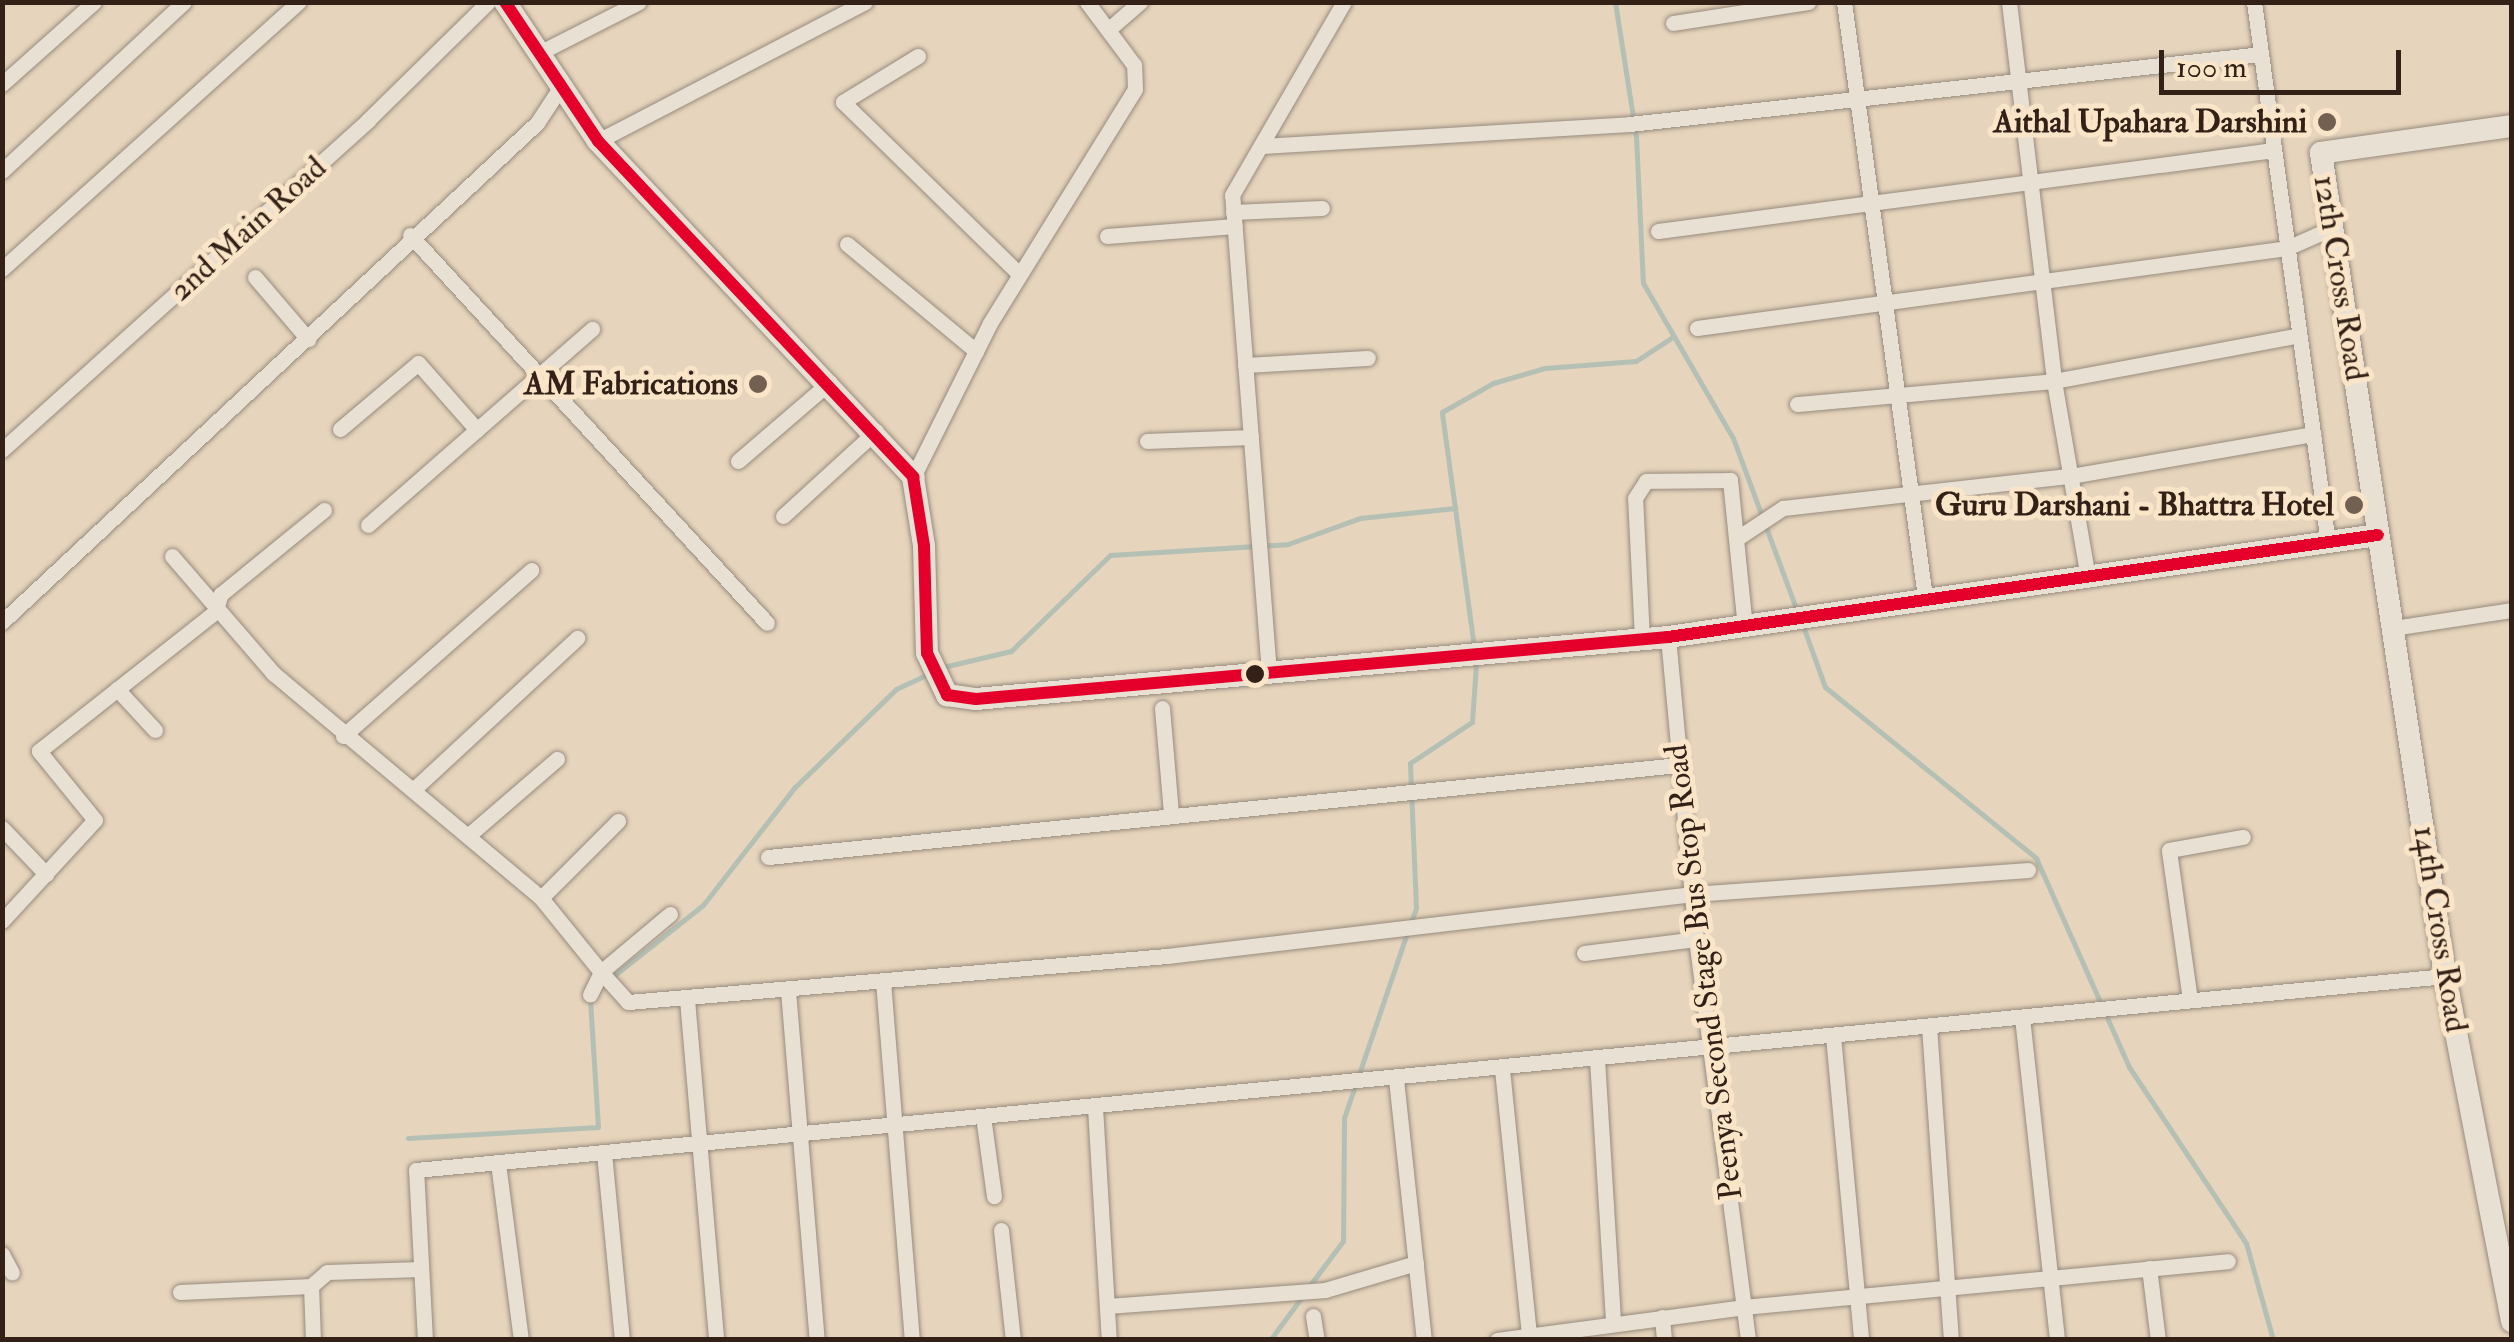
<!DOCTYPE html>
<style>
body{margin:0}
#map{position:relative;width:2514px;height:1342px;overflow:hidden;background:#e6d4bc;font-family:"IM FELL Double Pica",serif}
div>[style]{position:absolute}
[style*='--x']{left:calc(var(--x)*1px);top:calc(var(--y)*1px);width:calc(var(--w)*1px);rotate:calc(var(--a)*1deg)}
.stream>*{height:5px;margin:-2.5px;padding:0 2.5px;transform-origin:2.5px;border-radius:2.5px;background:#b4c0b4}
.roads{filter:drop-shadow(0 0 2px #978b7d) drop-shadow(0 0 2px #978b7d)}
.street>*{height:15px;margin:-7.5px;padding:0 7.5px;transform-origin:7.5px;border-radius:7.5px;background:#e9e0d4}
.secondary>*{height:22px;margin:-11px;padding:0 11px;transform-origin:11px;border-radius:11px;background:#e9e0d4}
.bus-1>*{height:12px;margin:-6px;padding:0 6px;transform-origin:6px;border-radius:6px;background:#e4002b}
.dots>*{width:28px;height:28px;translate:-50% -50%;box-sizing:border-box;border:5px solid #fae5c8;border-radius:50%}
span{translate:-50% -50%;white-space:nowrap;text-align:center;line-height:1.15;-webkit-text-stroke:10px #fae5c8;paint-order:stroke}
.poi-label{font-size:32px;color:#332118;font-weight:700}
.right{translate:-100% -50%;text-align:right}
.street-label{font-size:32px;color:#332118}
.frame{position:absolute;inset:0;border:5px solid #332118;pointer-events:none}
.scale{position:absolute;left:2159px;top:50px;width:242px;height:45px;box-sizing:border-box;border:5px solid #332118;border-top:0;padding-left:12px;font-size:30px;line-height:35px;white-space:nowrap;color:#332118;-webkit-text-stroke:8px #fae5c8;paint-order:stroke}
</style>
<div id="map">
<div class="stream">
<i style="--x:1615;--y:2;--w:136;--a:81.1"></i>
<i style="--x:1636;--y:136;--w:147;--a:87.3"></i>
<i style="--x:1643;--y:283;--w:179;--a:59.9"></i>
<i style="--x:1733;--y:438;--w:184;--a:69.7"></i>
<i style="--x:1803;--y:626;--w:65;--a:70.2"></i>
<i style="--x:1825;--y:687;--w:272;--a:39"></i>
<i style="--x:2036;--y:858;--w:229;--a:66"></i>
<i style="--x:2129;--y:1067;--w:211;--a:56.4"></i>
<i style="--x:2246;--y:1243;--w:101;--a:74.4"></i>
<i style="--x:1474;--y:647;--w:237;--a:-97.8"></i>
<i style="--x:1442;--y:412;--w:59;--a:-29.6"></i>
<i style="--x:1493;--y:383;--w:54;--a:-16.1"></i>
<i style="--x:1545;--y:368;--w:91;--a:-4.4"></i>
<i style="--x:1636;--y:361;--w:45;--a:-33.3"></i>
<i style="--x:943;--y:667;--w:70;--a:-13.2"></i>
<i style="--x:1011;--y:651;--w:138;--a:-44.1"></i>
<i style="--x:1110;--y:555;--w:178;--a:-3.5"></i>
<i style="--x:1288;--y:544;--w:77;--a:-19.9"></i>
<i style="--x:1360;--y:518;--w:96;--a:-6"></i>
<i style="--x:1411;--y:922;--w:15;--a:-70"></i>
<i style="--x:1416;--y:908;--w:145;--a:-92.4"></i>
<i style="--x:1410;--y:763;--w:74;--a:-33.5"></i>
<i style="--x:1472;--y:722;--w:59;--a:-86.1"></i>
<i style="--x:611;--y:978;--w:117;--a:-38.4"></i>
<i style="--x:703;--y:905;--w:150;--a:-52.1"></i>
<i style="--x:795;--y:787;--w:141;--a:-44.1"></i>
<i style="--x:896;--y:689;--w:35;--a:-25"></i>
<i style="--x:408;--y:1138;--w:190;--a:-3.3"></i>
<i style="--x:598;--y:1127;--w:128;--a:-93.6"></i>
<i style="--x:1310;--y:1285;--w:55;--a:-53.1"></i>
<i style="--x:1343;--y:1241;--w:123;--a:-89.5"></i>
<i style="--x:1344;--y:1118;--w:195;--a:-71.2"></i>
<i style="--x:1270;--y:1340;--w:57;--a:-53.5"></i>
</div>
<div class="roads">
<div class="street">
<i style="--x:1844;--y:2;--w:600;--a:82.25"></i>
<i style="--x:2009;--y:2;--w:382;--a:83.2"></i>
<i style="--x:2054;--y:381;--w:200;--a:80.2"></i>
<i style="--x:2254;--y:2;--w:546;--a:82.21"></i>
<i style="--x:1673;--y:23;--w:137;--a:-8.8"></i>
<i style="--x:1108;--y:30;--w:43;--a:-41.2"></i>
<i style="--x:537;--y:54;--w:114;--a:-27"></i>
<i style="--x:918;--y:56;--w:88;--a:148.5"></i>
<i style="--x:843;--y:102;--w:246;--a:44.3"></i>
<i style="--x:2;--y:84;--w:123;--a:-41.7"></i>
<i style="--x:598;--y:141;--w:301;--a:-27.5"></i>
<i style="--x:1261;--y:146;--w:370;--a:-3.4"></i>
<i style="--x:1630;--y:124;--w:635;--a:-6.33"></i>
<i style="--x:2;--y:171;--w:248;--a:-42.9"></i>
<i style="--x:1233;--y:212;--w:89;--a:-2.6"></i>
<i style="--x:1658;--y:231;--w:621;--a:-7.49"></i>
<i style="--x:410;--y:235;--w:527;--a:47.38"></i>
<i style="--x:1107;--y:236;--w:128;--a:-4.5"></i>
<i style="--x:847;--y:244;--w:168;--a:39.7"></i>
<i style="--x:2;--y:269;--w:399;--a:-42"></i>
<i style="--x:255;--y:277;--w:82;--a:49.5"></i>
<i style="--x:1697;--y:328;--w:595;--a:-7.72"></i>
<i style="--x:2287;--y:248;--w:49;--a:-24"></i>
<i style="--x:1245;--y:365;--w:123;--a:-3.3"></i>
<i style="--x:1797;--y:404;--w:258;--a:-5.1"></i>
<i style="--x:2054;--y:381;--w:249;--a:-10.6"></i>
<i style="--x:340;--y:429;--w:102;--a:-40.2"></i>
<i style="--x:418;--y:363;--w:89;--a:48.6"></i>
<i style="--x:1147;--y:441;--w:104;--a:-2.2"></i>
<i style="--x:2;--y:450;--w:493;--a:-42"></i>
<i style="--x:368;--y:120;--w:168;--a:-44.5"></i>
<i style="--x:738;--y:461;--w:121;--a:-40.7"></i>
<i style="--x:913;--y:477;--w:172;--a:-63.4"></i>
<i style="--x:990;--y:323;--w:275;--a:-58.2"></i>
<i style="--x:1135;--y:89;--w:24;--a:-92"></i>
<i style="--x:1134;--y:65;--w:79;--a:-126.7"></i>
<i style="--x:783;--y:516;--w:126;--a:-42.4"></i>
<i style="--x:368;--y:525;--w:298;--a:-41.2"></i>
<i style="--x:1739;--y:537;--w:53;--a:-33.4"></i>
<i style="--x:1783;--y:508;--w:289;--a:-6.4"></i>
<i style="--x:2070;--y:476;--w:247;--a:-9.8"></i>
<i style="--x:172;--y:556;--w:155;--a:49.2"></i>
<i style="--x:273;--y:673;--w:350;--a:40"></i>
<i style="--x:541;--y:898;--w:95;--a:51"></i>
<i style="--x:601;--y:972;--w:25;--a:116"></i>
<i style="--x:2;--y:622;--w:732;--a:-43.01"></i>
<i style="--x:537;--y:123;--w:42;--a:-56.7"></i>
<i style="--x:2393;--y:628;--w:120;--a:-8.6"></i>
<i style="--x:1668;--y:637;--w:303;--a:84.7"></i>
<i style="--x:1696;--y:939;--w:404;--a:82.6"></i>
<i style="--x:1642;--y:639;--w:141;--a:-92.8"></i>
<i style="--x:1635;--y:498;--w:20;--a:-57"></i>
<i style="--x:1646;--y:481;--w:84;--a:-0.7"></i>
<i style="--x:1730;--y:480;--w:148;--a:84.2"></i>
<i style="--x:1269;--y:673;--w:479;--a:-94.4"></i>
<i style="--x:1232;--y:195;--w:223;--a:-59.9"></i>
<i style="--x:117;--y:689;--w:56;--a:47.2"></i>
<i style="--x:1162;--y:708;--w:106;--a:85.1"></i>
<i style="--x:343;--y:736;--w:251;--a:-41.4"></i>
<i style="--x:413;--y:790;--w:224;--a:-42.8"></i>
<i style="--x:2;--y:828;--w:64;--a:46.3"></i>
<i style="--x:470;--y:834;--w:115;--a:-40.8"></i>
<i style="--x:768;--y:857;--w:916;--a:-5.77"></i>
<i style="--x:541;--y:898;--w:109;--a:-45"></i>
<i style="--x:670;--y:914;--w:90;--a:140"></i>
<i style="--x:601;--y:972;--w:40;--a:48"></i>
<i style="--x:628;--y:1002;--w:541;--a:-4.88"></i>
<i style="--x:1167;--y:956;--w:530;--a:-6.72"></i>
<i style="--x:1693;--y:894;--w:336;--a:-4.1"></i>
<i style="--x:2;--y:921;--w:137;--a:-47.4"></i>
<i style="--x:95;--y:820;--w:89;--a:-129.1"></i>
<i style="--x:39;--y:751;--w:224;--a:-38.3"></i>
<i style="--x:215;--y:612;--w:19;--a:-72"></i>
<i style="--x:221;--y:594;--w:133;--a:-39.2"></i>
<i style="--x:1584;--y:953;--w:113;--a:-7.1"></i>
<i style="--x:883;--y:981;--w:360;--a:85.4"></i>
<i style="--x:788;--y:990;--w:351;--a:85.3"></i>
<i style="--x:687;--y:999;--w:342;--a:85.1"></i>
<i style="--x:2190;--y:1000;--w:151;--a:-98"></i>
<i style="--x:2169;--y:850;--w:75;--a:-10"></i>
<i style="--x:2022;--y:1017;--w:325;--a:83.8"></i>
<i style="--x:1929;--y:1026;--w:315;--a:86"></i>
<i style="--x:1833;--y:1036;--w:305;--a:84.7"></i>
<i style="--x:1597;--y:1059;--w:265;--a:86.5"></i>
<i style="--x:1502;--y:1069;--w:267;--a:84.2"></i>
<i style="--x:1396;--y:1079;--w:262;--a:83.9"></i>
<i style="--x:1095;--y:1107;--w:233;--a:86.6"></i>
<i style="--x:983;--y:1116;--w:81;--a:82.2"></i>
<i style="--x:604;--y:1153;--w:188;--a:84.5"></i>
<i style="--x:498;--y:1163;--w:178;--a:82.6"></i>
<i style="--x:1001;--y:1230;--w:111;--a:83.8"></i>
<i style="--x:2;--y:1254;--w:21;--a:62"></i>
<i style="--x:2149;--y:1268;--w:73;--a:82.9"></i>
<i style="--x:180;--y:1292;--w:131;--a:-2.6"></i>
<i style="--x:1107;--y:1306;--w:219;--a:-4.2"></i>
<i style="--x:1325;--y:1290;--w:95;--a:-16.5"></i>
<i style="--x:1313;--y:1316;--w:24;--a:81"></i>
<i style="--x:1662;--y:1317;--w:23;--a:85"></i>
<i style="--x:313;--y:1340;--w:54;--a:-92.1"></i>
<i style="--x:311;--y:1286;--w:21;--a:-41"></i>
<i style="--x:327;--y:1272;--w:94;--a:-1.8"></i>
<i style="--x:425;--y:1340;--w:170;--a:-93"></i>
<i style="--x:416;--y:1170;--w:2038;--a:-5.46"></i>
<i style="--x:1497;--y:1340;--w:248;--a:-7.6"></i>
<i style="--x:1743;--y:1307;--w:487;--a:-5.4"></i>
</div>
<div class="secondary">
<i style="--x:505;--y:2;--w:167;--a:56.2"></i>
<i style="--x:598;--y:141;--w:461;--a:46.8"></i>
<i style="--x:913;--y:477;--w:70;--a:80.9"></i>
<i style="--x:924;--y:546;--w:107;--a:88.4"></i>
<i style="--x:927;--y:653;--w:47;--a:64.5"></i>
<i style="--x:947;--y:695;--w:29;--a:8"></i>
<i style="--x:976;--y:699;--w:695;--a:-5.12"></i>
<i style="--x:1668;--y:637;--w:717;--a:-8.18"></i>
<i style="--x:2512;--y:126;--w:193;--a:172"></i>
<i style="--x:2321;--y:153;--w:832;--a:81.43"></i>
<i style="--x:2445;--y:976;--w:352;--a:79"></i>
</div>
</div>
<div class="bus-1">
<i style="--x:505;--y:2;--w:167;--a:56.2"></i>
<i style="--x:598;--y:141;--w:461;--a:46.8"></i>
<i style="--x:913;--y:477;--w:70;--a:80.9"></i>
<i style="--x:924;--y:546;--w:107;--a:88.4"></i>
<i style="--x:927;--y:653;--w:47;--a:64.5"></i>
<i style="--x:947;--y:695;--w:29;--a:8"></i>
<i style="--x:976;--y:699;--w:695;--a:-5.12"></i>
<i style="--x:1668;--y:637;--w:717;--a:-8.18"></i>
</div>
<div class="dots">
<i style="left:2327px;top:122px;background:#726051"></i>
<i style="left:758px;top:384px;background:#726051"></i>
<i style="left:2354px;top:505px;background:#726051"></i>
<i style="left:1255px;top:674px;background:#332118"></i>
</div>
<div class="poi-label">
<span class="right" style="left:2307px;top:122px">Aithal Upahara Darshini</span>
<span class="right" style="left:738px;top:384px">AM Fabrications</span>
<span class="right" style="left:2334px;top:505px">Guru Darshani - Bhattra Hotel</span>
</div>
<div class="street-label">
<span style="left:248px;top:229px;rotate:-42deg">2nd Main Road</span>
<span style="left:2340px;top:278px;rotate:81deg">12th Cross Road</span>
<span style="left:2440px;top:929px;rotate:81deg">14th Cross Road</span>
<span style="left:1704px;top:972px;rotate:-97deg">Peenya Second Stage Bus Stop Road</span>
</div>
<div class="frame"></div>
<div class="scale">100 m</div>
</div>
